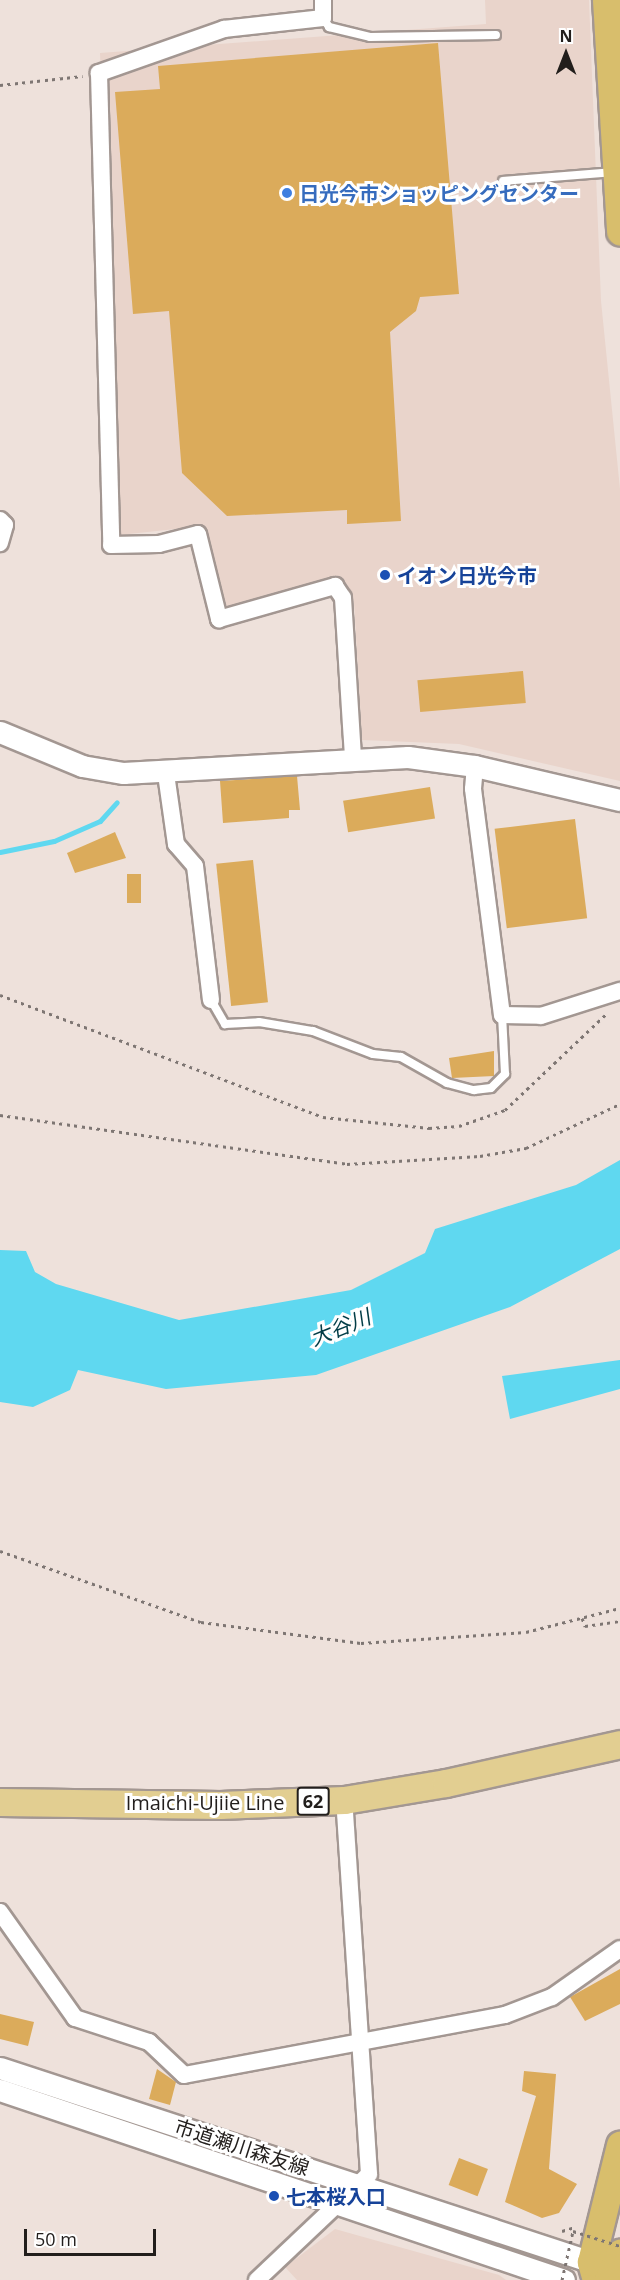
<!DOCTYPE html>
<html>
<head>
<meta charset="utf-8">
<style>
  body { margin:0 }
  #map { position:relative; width:620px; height:2280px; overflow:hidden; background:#eee1db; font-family:"Open Sans","Noto Sans JP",sans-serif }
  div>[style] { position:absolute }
  .built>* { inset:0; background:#e9d4cb }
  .water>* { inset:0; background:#5fd8f0 }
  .stream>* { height:5px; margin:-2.5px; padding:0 2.5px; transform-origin:2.5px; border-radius:2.5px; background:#5fd8f0 }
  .building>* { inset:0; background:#dbab5b; transform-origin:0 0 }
  .path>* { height:3px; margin-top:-1.5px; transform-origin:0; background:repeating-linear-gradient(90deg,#7e7673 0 3px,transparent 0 7.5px) }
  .roads { filter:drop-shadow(2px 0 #a39792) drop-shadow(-2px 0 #a39792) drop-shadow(0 2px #a39792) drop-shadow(0 -2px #a39792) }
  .service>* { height:8px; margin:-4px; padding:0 4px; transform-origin:4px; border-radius:4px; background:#fff }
  .minor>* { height:16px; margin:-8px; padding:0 8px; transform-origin:8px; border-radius:8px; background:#fff }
  .tertiary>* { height:21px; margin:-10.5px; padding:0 10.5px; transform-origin:10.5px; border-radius:10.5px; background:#fff }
  .primary>* { height:27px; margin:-13.5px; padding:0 13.5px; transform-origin:13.5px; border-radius:13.5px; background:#e2ce91 }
  .trunk>* { height:27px; margin:-13.5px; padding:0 13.5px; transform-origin:13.5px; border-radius:13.5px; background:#d8be6c }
  .path-bridge>* { height:3px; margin-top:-1.5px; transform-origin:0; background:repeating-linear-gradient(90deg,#7e7673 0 3px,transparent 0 7.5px) }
  .dots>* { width:16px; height:16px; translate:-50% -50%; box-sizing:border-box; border:3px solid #fff; border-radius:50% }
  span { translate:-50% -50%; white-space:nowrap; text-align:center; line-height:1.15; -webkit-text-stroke:6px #fff; paint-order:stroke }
  .shield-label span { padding:2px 4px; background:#fff; border:2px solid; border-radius:4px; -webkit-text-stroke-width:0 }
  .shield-label { font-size:18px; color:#221e1c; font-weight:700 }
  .shop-label { font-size:20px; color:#366cbe; font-weight:700 }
  .left { translate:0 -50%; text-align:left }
  .transit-label { font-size:20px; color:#164399; font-weight:700 }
  .street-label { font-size:20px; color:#221e1c }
  .water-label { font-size:21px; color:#023d47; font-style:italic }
  .north { position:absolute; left:536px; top:24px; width:60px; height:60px; -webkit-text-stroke:4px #fff; paint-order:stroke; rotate:0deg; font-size:16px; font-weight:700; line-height:24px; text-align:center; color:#221e1c }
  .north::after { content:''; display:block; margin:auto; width:21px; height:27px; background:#221e1c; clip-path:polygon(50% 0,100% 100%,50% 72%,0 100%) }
  .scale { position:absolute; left:24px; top:2229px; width:132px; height:27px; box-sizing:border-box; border:3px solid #221e1c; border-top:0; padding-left:8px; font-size:18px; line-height:21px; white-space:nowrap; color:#221e1c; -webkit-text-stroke:4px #fff; paint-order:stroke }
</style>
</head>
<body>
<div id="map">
  <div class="built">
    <i style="clip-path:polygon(485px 0,589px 0,601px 301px,620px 489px,620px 781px,459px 744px,362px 740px,354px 602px,347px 584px,318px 581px,235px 611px,224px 604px,204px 526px,119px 535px,100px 53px,486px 24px)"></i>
    <i style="clip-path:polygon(335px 2229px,499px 2275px,506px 2280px,297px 2280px,285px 2267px)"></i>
  </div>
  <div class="water">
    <i style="clip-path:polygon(620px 1160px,620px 1249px,510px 1307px,316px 1375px,166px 1389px,78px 1370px,70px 1390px,33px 1407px,0 1402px,0 1250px,26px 1251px,35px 1272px,56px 1284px,179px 1320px,351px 1290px,425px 1253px,435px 1229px,576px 1185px)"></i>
    <i style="clip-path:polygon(620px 1360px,620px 1389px,510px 1419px,502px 1376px)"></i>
  </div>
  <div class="stream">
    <i style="left:0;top:852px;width:55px;rotate:-11.5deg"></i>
    <i style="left:54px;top:841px;width:50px;rotate:-23.5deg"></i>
    <i style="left:100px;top:821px;width:25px;rotate:-48deg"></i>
  </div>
  <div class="building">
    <i style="clip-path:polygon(438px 43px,459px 294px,420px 297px,416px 311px,390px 332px,401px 521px,347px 524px,347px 510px,227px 516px,182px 473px,169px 311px,133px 314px,115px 92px,160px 89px,158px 66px)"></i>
    <i style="left:523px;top:671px;width:32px;height:106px;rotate:85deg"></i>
    <i style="clip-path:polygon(297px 776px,300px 810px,289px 810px,289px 818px,223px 823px,220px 781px)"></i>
    <i style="left:430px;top:787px;width:32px;height:88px;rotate:81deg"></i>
    <i style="left:575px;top:819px;width:100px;height:81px;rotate:83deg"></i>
    <i style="clip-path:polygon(115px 832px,126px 858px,75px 873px,67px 853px)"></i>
    <i style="left:253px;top:860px;width:143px;height:37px;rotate:84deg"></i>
    <i style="left:127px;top:874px;width:14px;height:29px"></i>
    <i style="clip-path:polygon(494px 1051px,494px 1076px,452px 1078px,449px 1058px)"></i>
    <i style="clip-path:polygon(620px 1969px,620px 2004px,585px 2021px,570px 1997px)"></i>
    <i style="clip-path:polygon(0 2014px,34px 2022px,28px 2046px,0 2039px)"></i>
    <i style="clip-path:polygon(157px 2069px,176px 2082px,170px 2105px,149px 2099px)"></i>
    <i style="clip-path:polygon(524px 2071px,556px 2074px,549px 2169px,577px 2184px,559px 2213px,542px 2218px,505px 2202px,536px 2096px,522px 2091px)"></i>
    <i style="left:459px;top:2158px;width:31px;height:29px;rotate:21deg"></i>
  </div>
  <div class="path">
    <i style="left:0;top:85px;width:83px;rotate:-6.2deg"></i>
    <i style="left:0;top:995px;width:345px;rotate:20.7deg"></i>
    <i style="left:323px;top:1117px;width:107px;rotate:5.9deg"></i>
    <i style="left:429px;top:1128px;width:30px;rotate:-4deg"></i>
    <i style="left:459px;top:1126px;width:49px;rotate:-19.2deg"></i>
    <i style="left:505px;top:1110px;width:139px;rotate:-43.5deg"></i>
    <i style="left:0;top:1115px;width:350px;rotate:8deg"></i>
    <i style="left:347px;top:1164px;width:133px;rotate:-3.4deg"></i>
    <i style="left:480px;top:1156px;width:47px;rotate:-9.9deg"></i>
    <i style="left:526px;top:1148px;width:104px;rotate:-25.1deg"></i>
    <i style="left:0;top:1551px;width:213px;rotate:19.5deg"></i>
    <i style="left:201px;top:1622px;width:161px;rotate:7.5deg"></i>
    <i style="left:361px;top:1643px;width:165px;rotate:-3.8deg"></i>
    <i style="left:526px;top:1632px;width:97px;rotate:-14.3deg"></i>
    <i style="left:582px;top:1618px;width:9px;rotate:69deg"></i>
    <i style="left:585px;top:1626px;width:35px;rotate:-8deg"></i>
    <i style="left:562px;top:2231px;width:14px;rotate:-17deg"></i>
  </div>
  <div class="roads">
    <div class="service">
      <i style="left:323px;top:18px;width:11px;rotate:56deg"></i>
      <i style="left:329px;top:27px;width:42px;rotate:13.7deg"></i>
      <i style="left:370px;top:37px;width:126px;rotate:-0.9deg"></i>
      <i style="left:503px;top:181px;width:111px;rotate:-4.6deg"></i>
      <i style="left:211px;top:1000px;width:28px;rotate:60deg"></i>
      <i style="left:225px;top:1024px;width:34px;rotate:-3deg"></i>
      <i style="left:259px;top:1022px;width:55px;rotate:9.5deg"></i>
      <i style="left:313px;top:1031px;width:64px;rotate:21deg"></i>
      <i style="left:373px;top:1054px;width:28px;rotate:6deg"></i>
      <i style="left:401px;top:1057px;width:53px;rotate:29.5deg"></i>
      <i style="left:447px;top:1083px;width:28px;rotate:15deg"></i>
      <i style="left:474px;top:1090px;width:17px;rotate:-7deg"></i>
      <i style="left:491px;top:1088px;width:20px;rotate:-45deg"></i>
      <i style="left:505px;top:1074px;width:59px;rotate:-92.9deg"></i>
    </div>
    <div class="minor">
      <i style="left:323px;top:0;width:18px;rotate:90deg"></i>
      <i style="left:323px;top:18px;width:100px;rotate:173.7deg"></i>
      <i style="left:224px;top:29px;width:133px;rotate:160.6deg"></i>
      <i style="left:99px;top:73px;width:472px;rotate:88.5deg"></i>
      <i style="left:111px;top:545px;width:48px;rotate:-1.2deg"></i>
      <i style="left:159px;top:544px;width:40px;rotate:-14.4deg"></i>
      <i style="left:198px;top:534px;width:88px;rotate:76.1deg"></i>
      <i style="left:219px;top:619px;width:121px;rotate:-15.9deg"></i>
      <i style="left:335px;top:586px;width:14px;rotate:56deg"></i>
      <i style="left:343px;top:598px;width:161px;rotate:86.4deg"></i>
      <i style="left:0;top:520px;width:7px;rotate:45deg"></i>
      <i style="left:5px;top:525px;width:19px;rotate:106deg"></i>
      <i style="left:475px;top:766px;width:23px;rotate:95deg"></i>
      <i style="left:473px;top:789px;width:228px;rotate:82.7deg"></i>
      <i style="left:502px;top:1015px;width:39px;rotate:1deg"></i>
      <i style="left:541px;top:1016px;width:83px;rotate:-17.6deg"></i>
      <i style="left:166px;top:774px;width:71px;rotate:81.9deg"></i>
      <i style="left:176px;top:844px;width:29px;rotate:49deg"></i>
      <i style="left:195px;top:866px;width:135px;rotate:83.2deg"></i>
      <i style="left:0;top:1912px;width:130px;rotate:54.7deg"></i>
      <i style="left:75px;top:2018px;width:78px;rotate:18deg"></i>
      <i style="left:149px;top:2042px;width:48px;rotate:43.3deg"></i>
      <i style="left:184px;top:2075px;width:327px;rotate:-10.6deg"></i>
      <i style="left:505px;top:2015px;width:50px;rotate:-21deg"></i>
      <i style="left:552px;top:1997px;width:83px;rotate:-35.2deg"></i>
      <i style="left:257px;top:2280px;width:154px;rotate:-43.4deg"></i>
      <i style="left:369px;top:2174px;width:375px;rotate:-93.8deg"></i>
    </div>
    <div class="tertiary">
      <i style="left:0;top:732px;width:89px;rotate:22.5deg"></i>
      <i style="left:82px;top:766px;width:42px;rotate:9.7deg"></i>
      <i style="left:123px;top:773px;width:285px;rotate:-3.2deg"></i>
      <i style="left:408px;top:757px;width:68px;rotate:7.7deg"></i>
      <i style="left:475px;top:766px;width:149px;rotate:13.2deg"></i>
      <i style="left:0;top:2068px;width:636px;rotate:18.15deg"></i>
      <i style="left:0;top:2090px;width:595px;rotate:18.62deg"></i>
    </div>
    <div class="primary">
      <i style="left:0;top:1802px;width:220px;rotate:0.8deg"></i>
      <i style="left:220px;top:1805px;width:124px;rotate:-2.3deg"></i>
      <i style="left:344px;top:1800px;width:103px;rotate:-9.5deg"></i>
      <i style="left:446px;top:1783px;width:178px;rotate:-12.6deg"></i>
    </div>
    <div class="trunk">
      <i style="left:606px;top:0;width:232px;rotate:86.5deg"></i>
      <i style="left:596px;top:2280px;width:19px;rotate:-106deg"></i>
      <i style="left:591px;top:2262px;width:121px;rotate:-76.1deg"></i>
      <i style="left:608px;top:2280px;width:30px;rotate:-66deg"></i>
    </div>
  </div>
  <div class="path-bridge">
    <i style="left:562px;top:2280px;width:50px;rotate:-77.3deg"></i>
    <i style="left:573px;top:2231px;width:49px;rotate:17.7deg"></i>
  </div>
  <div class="dots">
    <i style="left:287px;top:193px;background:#3f7fe0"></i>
    <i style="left:385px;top:575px;background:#1a4fb4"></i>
    <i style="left:274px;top:2196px;background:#1a4fb4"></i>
  </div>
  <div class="shield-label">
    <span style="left:313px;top:1801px">62</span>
  </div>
  <div class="shop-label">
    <span class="left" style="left:299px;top:193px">日光今市ショッピングセンター</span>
  </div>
  <div class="transit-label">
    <span class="left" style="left:397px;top:575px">イオン日光今市</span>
    <span class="left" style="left:286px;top:2196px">七本桜入口</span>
  </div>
  <div class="street-label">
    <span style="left:205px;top:1802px">Imaichi-Ujiie Line</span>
    <span style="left:242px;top:2147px;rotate:18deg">市道瀬川森友線</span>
  </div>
  <div class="water-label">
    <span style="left:340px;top:1327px;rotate:-22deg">大谷川</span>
  </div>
  <div class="north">N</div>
  <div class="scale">50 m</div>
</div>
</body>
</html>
